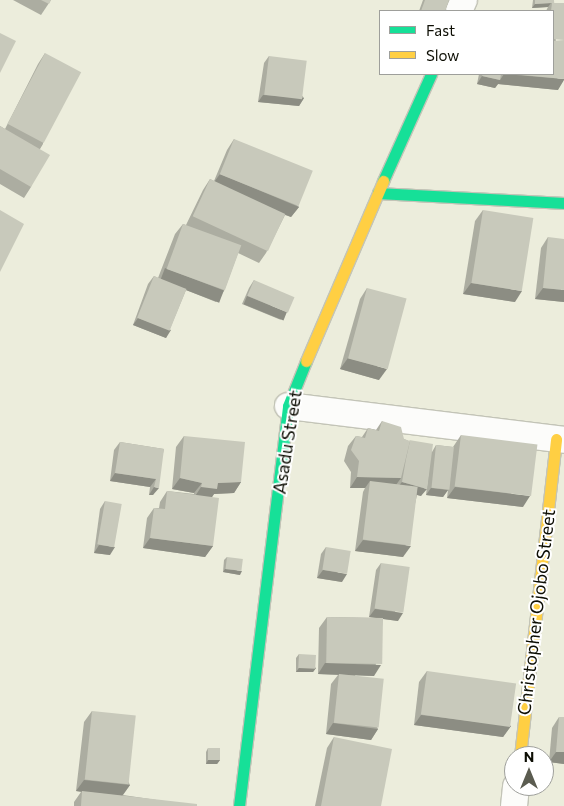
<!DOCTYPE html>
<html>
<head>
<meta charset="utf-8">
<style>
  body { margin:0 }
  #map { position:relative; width:564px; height:806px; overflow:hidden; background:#eceddc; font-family:Commissioner,sans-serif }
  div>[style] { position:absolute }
  .roads { filter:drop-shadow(1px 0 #c3c4b7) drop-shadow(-1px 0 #c3c4b7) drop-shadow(0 1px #c3c4b7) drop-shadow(0 -1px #c3c4b7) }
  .street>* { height:26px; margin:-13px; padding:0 13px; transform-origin:13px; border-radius:13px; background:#fcfcfa }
  .fast>* { height:11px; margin:-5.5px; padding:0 5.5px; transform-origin:5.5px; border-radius:5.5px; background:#16e098 }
  .slow>* { height:11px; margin:-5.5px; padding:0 5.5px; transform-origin:5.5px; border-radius:5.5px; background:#ffcf43 }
  .wall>* { inset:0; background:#acada1 }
  .shaded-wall>* { inset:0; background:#8c8d83; transform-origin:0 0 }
  .building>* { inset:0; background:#c8c9bb; transform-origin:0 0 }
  span { translate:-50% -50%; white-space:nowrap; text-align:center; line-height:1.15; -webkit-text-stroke:4px #fff; paint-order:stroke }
  .street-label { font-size:18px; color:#0d0e04 }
  .legend { position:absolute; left:379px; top:10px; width:175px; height:65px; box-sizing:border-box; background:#fff; border:1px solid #9e9f9b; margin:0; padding:6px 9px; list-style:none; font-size:15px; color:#0d0e04 }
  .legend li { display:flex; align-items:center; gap:10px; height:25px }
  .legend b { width:25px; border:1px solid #9e9f9b }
  .north { position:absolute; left:504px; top:746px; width:50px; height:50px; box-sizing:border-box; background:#fff; border:1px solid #9e9f9b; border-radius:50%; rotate:0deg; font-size:14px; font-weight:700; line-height:20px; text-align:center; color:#0d0e04 }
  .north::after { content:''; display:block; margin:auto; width:18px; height:22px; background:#5b5c50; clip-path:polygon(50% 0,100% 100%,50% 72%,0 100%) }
</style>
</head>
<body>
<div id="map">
  <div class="roads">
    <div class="street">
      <i style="left:459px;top:11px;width:12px;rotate:-66deg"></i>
      <i style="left:288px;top:406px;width:278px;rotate:7deg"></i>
      <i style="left:514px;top:806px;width:20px;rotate:-84deg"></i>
    </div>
    <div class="fast">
      <i style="left:383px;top:181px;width:117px;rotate:-65.8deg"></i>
      <i style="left:378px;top:193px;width:186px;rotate:3.1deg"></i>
      <i style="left:239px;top:806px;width:403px;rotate:-83deg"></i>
      <i style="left:288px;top:406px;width:48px;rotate:-68.2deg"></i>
    </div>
    <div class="slow">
      <i style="left:306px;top:361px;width:196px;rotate:-66.8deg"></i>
      <i style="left:520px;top:756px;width:319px;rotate:-83.5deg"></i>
    </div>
  </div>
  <div class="wall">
    <i style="clip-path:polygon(13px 0,51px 0,41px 15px)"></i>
    <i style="clip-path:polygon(423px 0,449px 0,445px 11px,419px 11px)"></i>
    <i style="clip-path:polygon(533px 0,554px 0,558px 90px,498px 84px,495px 88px,477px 84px,479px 74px,553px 74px,553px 11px,546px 11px,548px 7px,532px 8px)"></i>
    <i style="clip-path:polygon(45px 53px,43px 144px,40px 149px,31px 187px,24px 198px,0 184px,0 126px,5px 129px,38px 64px)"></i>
    <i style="clip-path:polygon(269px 56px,304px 98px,299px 106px,258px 102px,264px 63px)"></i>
    <i style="clip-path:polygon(234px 139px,299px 207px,291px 217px,285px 215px,266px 253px,259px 263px,238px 253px,224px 291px,216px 302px,186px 290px,166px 338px,133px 325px,148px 284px,154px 276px,158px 278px,175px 234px,183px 224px,186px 225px,203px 190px,210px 179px,214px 181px,227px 150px)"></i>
    <i style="clip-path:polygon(483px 210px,515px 302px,463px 294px,475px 221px)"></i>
    <i style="clip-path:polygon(548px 237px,564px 302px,535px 299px,541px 248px)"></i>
    <i style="clip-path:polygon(254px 280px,281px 320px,242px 304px,249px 288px)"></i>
    <i style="clip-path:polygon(367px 288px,379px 380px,340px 369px,360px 299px)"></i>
    <i style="clip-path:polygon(382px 421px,404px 439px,432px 452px,436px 445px,453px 447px,461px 435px,523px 507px,447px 498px,448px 490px,443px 497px,426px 495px,429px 469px,421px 496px,417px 495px,403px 557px,355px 551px,363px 492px,365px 488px,350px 488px,351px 472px,344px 461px,348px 446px,356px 436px,362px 437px,368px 428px,376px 430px)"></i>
    <i style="clip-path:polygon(184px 436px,241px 482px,234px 493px,214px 494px,212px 497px,213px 546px,205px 557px,143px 548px,147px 518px,154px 508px,159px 508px,160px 502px,167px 491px,194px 494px,194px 493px,172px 489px,176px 447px)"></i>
    <i style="clip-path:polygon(120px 442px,164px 449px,153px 495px,149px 495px,150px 487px,110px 481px,114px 450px)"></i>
    <i style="clip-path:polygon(105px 501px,110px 555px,94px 553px,100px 509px)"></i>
    <i style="clip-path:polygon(326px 547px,342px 582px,317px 578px,321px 554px)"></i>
    <i style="clip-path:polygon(227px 557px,240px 575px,223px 572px,224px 560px)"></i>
    <i style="clip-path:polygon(381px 563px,398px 621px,383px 619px,374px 676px,355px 675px,378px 729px,371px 740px,326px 734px,331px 684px,338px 675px,318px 674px,319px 628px,327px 617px,380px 618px,369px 617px,376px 570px)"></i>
    <i style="clip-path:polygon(299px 654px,316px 668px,313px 672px,296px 672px,296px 658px)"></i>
    <i style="clip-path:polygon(427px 671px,511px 726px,503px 737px,414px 725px,419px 682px)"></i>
    <i style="clip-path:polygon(92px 711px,130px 785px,123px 795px,197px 806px,74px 806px,74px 802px,81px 792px,76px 791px,84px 722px)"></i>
    <i style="clip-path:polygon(559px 717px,564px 717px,564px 764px,549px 762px,552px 728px)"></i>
    <i style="clip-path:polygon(334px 737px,381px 806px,315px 806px,327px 748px)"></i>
    <i style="clip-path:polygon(208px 748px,220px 760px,217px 764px,206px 764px,206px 752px)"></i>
  </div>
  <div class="shaded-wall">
    <i style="clip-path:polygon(551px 3px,548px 7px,532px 8px,535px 4px)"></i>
    <i style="clip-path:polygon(504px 74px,564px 79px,564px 80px,558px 90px,498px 84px,495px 88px,477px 84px,482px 76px,500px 80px)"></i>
    <i style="clip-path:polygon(263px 95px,304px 98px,299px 106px,258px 102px)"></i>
    <i style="clip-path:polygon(220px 174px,299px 207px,291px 217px,212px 185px)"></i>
    <i style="left:165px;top:268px;width:63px;height:13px;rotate:21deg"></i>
    <i style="clip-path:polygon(471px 283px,522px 291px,515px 302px,463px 294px)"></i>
    <i style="clip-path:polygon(543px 288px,564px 290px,564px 302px,535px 299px)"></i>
    <i style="left:247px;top:296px;width:43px;height:9px;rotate:22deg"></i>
    <i style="clip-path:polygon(138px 318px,171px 330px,166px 338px,133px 325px)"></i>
    <i style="clip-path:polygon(348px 358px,387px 369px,379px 380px,340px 369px)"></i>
    <i style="clip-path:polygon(115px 473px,156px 479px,150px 487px,110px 481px)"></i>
    <i style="clip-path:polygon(357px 477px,401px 478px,393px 489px,370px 481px,365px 488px,350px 488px)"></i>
    <i style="clip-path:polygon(180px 478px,202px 483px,194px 493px,172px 489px)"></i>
    <i style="clip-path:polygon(241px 482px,234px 493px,214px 494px,210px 500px,194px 498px,201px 487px,218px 483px)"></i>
    <i style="clip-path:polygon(402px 482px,427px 489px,421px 496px,396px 489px)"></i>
    <i style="clip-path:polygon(154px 487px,159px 488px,153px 495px,149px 495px)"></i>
    <i style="clip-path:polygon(455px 487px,530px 496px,523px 507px,447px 498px)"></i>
    <i style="clip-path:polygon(431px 488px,448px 490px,443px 497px,426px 495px)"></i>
    <i style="clip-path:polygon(150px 538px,213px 546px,205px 557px,143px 548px)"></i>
    <i style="clip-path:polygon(363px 540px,411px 546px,403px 557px,355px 551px)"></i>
    <i style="clip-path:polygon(99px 545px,115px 547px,110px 555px,94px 553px)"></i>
    <i style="clip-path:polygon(225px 569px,242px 571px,240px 575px,223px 572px)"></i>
    <i style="clip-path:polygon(323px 570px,347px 574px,342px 582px,317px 578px)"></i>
    <i style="clip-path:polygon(375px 609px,403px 613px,398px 621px,369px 617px)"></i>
    <i style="clip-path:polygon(325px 663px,381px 665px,374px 676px,318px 674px)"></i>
    <i style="clip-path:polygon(299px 668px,316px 668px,313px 672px,296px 672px)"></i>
    <i style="clip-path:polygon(421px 715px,511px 726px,503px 737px,414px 725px)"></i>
    <i style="clip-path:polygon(333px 723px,378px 729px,371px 740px,326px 734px)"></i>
    <i style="clip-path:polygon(556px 752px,564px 752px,564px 764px,549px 762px)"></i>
    <i style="clip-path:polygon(208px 760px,220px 760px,217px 764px,206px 764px)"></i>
    <i style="clip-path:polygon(84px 780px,130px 785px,122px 796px,76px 791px)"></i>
  </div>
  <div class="building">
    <i style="clip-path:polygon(41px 0,51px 0,49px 4px)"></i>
    <i style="clip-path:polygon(425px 0,449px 0,445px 11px,421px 11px)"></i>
    <i style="clip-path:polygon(535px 0,554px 0,554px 3px,552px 3px,535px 4px)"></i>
    <i style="clip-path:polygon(552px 3px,564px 3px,564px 40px,553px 39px,553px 11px,551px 11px)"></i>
    <i style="clip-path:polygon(0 33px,16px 41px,0 73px)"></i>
    <i style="clip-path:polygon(564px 40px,564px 79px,511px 74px,553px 74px,553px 41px)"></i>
    <i style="left:45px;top:53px;width:41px;height:80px;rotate:28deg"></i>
    <i style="left:269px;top:56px;width:38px;height:39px;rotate:7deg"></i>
    <i style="clip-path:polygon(483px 74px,501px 74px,500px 80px,482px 76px)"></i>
    <i style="clip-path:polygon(0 126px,50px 155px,31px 187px,0 169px)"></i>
    <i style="left:234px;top:139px;width:85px;height:38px;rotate:22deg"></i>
    <i style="left:210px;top:179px;width:83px;height:41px;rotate:25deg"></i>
    <i style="clip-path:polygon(0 210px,24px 224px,0 272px)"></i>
    <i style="left:483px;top:210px;width:51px;height:74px;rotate:9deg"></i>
    <i style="left:183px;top:224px;width:62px;height:48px;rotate:20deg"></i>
    <i style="clip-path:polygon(548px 237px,564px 239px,564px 290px,543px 288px)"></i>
    <i style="left:154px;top:276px;width:35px;height:45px;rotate:22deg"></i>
    <i style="left:254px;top:280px;width:44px;height:17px;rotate:23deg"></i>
    <i style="left:367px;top:288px;width:41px;height:73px;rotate:15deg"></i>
    <i style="clip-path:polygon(382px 421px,401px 427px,404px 439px,410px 441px,401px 478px,357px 477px,359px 461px,351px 450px,356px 436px,365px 438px,368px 428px,379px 431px)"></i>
    <i style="left:461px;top:435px;width:77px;height:52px;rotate:7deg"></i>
    <i style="clip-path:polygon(184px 436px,245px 442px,241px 482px,218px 483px,217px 489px,201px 487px,202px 483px,180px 478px)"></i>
    <i style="clip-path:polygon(409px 440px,433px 444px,427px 489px,402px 482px,406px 459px,410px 441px)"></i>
    <i style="clip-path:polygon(120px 442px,164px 449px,159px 488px,154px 487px,156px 479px,115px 473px)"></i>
    <i style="left:436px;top:445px;width:18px;height:43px;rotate:6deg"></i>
    <i style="left:370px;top:481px;width:48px;height:59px;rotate:7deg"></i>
    <i style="clip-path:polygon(167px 491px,219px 498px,213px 546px,150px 538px,154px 508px,165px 509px)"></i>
    <i style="left:105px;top:501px;width:17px;height:44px;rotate:10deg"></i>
    <i style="left:326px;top:547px;width:25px;height:23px;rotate:9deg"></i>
    <i style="left:227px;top:557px;width:16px;height:12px;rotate:7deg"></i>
    <i style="left:381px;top:563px;width:29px;height:46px;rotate:8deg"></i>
    <i style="left:327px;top:617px;width:56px;height:46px;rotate:1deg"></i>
    <i style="left:299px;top:654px;width:17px;height:14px;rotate:3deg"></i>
    <i style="left:427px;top:671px;width:90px;height:44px;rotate:8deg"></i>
    <i style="left:339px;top:674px;width:45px;height:49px;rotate:6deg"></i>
    <i style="left:92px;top:711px;width:44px;height:69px;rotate:6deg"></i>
    <i style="clip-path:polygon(559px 717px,564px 717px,564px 752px,556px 752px)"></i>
    <i style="clip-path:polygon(334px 737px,392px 749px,381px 806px,321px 806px)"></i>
    <i style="left:208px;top:748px;width:12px;height:12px"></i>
    <i style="clip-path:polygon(82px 791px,197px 804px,197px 806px,81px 806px)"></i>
  </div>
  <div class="street-label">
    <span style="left:287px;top:442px;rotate:-81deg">Asadu Street</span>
    <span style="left:536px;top:612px;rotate:-83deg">Christopher Ojobo Street</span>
  </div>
  <ul class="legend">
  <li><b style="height:6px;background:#16e098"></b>Fast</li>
  <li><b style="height:6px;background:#ffcf43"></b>Slow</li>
  </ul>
  <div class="north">N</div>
</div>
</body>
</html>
